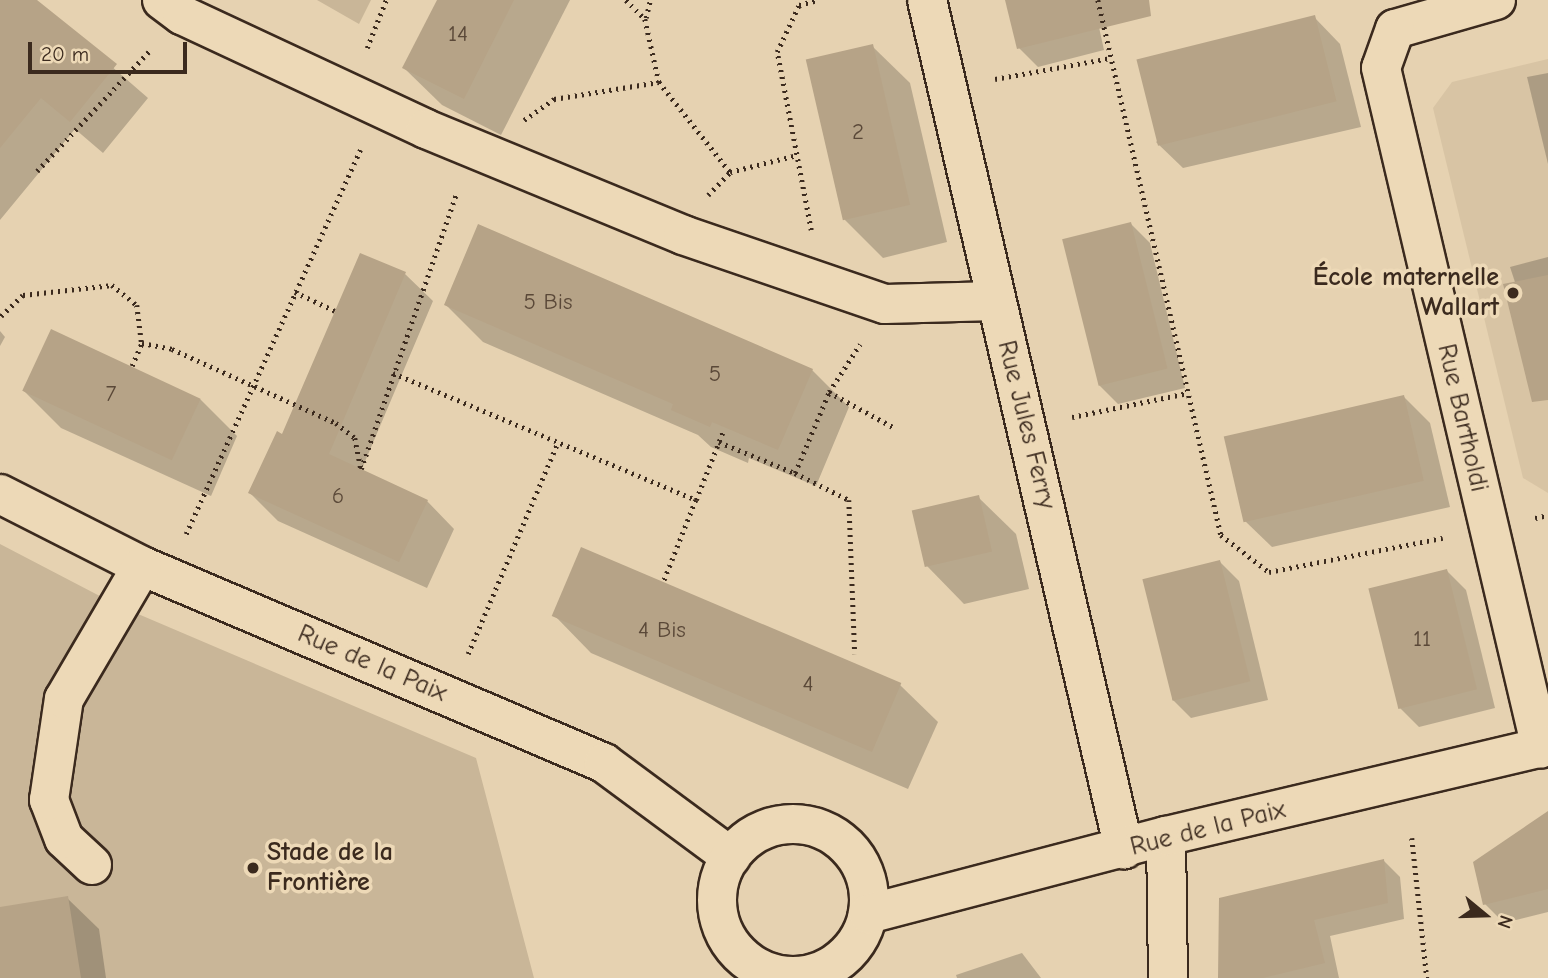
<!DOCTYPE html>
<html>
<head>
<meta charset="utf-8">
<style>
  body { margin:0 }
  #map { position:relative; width:1548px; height:978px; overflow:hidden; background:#e6d2b1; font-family:"Comic Neue",sans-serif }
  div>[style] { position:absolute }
  .built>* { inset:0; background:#d8c4a4 }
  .green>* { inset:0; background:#c9b698 }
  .shadow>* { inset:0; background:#0003 }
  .building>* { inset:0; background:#b6a387; transform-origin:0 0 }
  .path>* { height:4.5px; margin-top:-2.25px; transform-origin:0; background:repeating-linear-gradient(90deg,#3b2a1e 0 2px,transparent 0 7px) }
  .roads { filter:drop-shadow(2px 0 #3b2a1e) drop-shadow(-2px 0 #3b2a1e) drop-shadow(0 2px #3b2a1e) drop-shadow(0 -2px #3b2a1e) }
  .minor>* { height:38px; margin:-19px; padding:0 19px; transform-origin:19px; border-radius:19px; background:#edd9b7 }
  .minor>.ring { margin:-19px; padding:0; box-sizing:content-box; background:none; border:38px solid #edd9b7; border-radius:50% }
  .dots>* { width:19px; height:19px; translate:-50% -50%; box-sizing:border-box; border:4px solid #edd9b7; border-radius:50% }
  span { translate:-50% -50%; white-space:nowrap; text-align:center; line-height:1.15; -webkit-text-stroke:7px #edd9b7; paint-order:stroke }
  .number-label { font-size:23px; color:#5a4838 }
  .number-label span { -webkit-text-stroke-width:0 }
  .poi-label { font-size:26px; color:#3b2a1e; font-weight:700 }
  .right { translate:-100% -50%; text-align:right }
  .left { translate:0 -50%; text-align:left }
  .street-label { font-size:26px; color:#3b2a1e }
  .north { position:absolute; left:1450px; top:880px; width:70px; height:70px; -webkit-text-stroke:5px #edd9b7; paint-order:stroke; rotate:109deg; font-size:19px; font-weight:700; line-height:28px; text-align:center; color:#3b2a1e }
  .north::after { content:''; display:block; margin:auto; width:24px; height:32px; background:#3b2a1e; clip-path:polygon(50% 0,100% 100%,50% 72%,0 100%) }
  .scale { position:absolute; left:28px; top:42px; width:159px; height:32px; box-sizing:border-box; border:4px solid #3b2a1e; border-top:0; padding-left:9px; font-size:21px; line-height:24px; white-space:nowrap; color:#3b2a1e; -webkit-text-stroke:5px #edd9b7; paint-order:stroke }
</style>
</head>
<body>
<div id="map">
  <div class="built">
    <i style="clip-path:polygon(1548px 59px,1548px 493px,1523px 478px,1433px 108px,1452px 82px)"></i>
  </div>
  <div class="green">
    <i style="clip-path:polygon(317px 0,371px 0,359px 24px)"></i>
    <i style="clip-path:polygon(0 544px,117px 605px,476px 758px,534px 978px,0 978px)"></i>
  </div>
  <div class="shadow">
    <i style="clip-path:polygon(0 0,35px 0,148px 98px,103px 153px,75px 129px,0 220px)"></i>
    <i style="clip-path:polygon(439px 0,570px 0,501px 135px,442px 105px,404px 68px)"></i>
    <i style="clip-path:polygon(1007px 0,1093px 0,1104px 50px,1038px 67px,1019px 48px)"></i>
    <i style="clip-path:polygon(1314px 17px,1340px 44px,1361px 127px,1183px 168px,1156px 142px)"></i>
    <i style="clip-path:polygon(872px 46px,910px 83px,947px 242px,883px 258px,845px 220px)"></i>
    <i style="clip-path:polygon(1548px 73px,1548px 164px,1527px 77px)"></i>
    <i style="clip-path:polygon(1131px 224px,1150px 243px,1185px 388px,1118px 404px,1099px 385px)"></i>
    <i style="clip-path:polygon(1548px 257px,1548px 382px,1510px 267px)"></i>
    <i style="clip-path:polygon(405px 274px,433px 301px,361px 471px,427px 501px,454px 529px,427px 588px,278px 521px,250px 493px,283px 436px)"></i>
    <i style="clip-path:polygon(446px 305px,812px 370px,849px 407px,816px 486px,749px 458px,748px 463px,711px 447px,698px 435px,483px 342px)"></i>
    <i style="clip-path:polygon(0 331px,5px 337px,0 346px)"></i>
    <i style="clip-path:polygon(24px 391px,200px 399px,237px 436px,211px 496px,61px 428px)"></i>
    <i style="clip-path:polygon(1404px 397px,1430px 423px,1450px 507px,1272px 547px,1245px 521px)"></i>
    <i style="clip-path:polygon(978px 497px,1016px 534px,1029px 589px,964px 604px,927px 566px)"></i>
    <i style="clip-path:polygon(1220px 562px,1239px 581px,1268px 700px,1191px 718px,1172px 699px)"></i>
    <i style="clip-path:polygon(1447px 571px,1466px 590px,1495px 708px,1419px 727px,1400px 708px)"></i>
    <i style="clip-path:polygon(554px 615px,900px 685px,938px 722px,908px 789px,591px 653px)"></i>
    <i style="clip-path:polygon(1548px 821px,1548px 912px,1504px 923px,1485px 904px)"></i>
    <i style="clip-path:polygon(1383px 860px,1400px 877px,1404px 919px,1330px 936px,1339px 978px,1219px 978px)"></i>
    <i style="clip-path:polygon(67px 898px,99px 929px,106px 978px,0 978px,0 909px)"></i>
    <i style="clip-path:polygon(1022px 953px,1041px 978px,957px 978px,956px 975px)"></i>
  </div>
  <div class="building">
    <i style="clip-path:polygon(0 0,37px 0,117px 64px,70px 122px,41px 98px,0 148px)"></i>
    <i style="clip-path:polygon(437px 0,514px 0,464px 99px,402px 68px)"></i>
    <i style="clip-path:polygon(1005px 0,1149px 0,1151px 16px,1017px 49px)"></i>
    <i style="left:1315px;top:15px;width:89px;height:184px;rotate:76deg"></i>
    <i style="left:873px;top:44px;width:165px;height:69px;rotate:77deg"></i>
    <i style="left:1131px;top:222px;width:151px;height:71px;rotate:76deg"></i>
    <i style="clip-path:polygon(478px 224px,813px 369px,778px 450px,712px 422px,710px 427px,671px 410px,673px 404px,444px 305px)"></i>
    <i style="clip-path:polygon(360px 253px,406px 272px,329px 454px,428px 500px,399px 562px,248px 493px,277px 431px,282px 434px)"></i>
    <i style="clip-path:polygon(1548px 275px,1548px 400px,1532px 402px,1503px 284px)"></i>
    <i style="left:51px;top:329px;width:165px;height:68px;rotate:25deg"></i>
    <i style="left:1404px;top:395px;width:88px;height:185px;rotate:77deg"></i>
    <i style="left:979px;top:495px;width:58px;height:69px;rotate:77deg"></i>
    <i style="left:581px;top:547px;width:348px;height:75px;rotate:23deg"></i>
    <i style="left:1220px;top:560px;width:125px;height:80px;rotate:76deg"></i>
    <i style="left:1447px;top:569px;width:124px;height:81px;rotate:76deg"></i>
    <i style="clip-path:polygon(1548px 811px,1548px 889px,1483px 905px,1473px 862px)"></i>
    <i style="clip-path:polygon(1384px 859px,1388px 903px,1314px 920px,1325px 963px,1263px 978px,1218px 978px,1219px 898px)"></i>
    <i style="clip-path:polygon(68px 896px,81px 978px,0 978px,0 907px)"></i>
  </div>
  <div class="path">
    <i style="left:626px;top:0;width:27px;rotate:45deg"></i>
    <i style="left:645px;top:19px;width:65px;rotate:77.5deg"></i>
    <i style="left:1098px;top:0;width:549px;rotate:77.05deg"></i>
    <i style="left:1221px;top:535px;width:61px;rotate:37.6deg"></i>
    <i style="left:1269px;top:572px;width:177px;rotate:-11.1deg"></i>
    <i style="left:646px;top:18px;width:18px;rotate:-77deg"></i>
    <i style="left:367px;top:48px;width:52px;rotate:-68.4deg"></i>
    <i style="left:995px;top:79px;width:118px;rotate:-10.3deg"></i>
    <i style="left:524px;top:120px;width:37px;rotate:-35deg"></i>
    <i style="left:554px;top:99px;width:106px;rotate:-9.2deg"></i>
    <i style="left:659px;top:82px;width:115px;rotate:51.7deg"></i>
    <i style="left:37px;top:171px;width:167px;rotate:-46.9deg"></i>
    <i style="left:708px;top:195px;width:32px;rotate:-46deg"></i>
    <i style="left:730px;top:172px;width:69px;rotate:-14.2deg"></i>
    <i style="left:811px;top:230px;width:181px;rotate:-100.8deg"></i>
    <i style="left:777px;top:52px;width:52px;rotate:-64.9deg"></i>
    <i style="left:799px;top:5px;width:20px;rotate:-15deg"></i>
    <i style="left:295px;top:292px;width:44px;rotate:25.4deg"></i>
    <i style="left:1px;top:316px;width:30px;rotate:-44deg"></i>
    <i style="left:23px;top:295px;width:90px;rotate:-6.4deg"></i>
    <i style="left:112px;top:285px;width:32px;rotate:39deg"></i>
    <i style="left:137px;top:305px;width:38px;rotate:83deg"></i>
    <i style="left:132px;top:366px;width:25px;rotate:-67deg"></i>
    <i style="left:142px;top:343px;width:31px;rotate:11deg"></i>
    <i style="left:172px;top:349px;width:180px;rotate:24.3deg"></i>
    <i style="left:336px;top:423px;width:24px;rotate:38deg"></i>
    <i style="left:355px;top:438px;width:31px;rotate:79deg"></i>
    <i style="left:393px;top:373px;width:329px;rotate:22.7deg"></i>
    <i style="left:696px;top:500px;width:87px;rotate:111.6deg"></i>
    <i style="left:829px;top:392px;width:73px;rotate:28.7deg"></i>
    <i style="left:1072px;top:417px;width:118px;rotate:-11.7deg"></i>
    <i style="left:719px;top:442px;width:82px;rotate:22.2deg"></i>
    <i style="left:795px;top:473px;width:88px;rotate:-67.2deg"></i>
    <i style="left:829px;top:392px;width:57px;rotate:-57.1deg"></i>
    <i style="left:361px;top:469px;width:293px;rotate:-70.9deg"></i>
    <i style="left:795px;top:473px;width:60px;rotate:26.6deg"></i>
    <i style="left:849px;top:500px;width:154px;rotate:87.8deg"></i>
    <i style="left:696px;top:500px;width:76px;rotate:-68.5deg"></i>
    <i style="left:1535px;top:518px;width:13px;rotate:-13deg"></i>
    <i style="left:186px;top:534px;width:422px;rotate:-65.6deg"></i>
    <i style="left:468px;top:654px;width:230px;rotate:-67deg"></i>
    <i style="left:1412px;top:838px;width:141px;rotate:83.9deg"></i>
  </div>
  <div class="roads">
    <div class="minor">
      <i style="left:162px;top:0;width:25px;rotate:37deg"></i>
      <i style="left:182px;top:15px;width:269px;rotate:25deg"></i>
      <i style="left:426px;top:129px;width:278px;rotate:22.4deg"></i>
      <i style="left:683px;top:235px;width:213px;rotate:18.9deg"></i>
      <i style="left:885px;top:304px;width:111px;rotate:-1.5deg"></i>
      <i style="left:927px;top:0;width:872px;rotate:76.94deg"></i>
      <i style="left:1496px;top:0;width:105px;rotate:164deg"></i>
      <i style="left:1395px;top:29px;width:41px;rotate:109.7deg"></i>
      <i style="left:1381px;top:68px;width:699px;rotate:76.76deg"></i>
      <i style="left:0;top:494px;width:159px;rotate:26.9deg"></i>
      <i style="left:142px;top:566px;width:502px;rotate:23.09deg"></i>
      <i style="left:604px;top:763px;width:158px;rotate:36.5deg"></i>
      <i class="ring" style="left:717px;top:824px;width:114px;height:114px"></i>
      <i style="left:1166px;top:836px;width:142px;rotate:89.2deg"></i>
      <i style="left:92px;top:865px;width:38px;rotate:-137deg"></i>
      <i style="left:64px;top:839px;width:42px;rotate:-111deg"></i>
      <i style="left:49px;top:800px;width:102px;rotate:-81.6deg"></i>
      <i style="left:64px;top:699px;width:154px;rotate:-59.6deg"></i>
      <i style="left:868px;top:914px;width:308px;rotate:-14.7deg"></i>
      <i style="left:1166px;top:836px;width:392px;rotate:-13.3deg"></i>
    </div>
  </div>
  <div class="dots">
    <i style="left:1513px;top:293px;background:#3b2a1e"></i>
    <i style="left:253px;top:868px;background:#3b2a1e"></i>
  </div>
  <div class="number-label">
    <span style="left:458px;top:34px">14</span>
    <span style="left:858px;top:132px">2</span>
    <span style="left:548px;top:302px">5 Bis</span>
    <span style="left:715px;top:374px">5</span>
    <span style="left:111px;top:394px">7</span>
    <span style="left:338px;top:496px">6</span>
    <span style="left:662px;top:630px">4 Bis</span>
    <span style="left:1422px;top:639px">11</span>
    <span style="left:808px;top:684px">4</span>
  </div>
  <div class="poi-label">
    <span class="right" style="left:1499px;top:293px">École maternelle<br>Wallart</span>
    <span class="left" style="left:267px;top:868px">Stade de la<br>Frontière</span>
  </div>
  <div class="street-label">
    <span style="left:1462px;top:418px;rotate:77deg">Rue Bartholdi</span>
    <span style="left:1026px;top:425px;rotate:76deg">Rue Jules Ferry</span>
    <span style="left:372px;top:664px;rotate:23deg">Rue de la Paix</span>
    <span style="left:1208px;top:829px;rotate:-14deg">Rue de la Paix</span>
  </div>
  <div class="north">N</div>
  <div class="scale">20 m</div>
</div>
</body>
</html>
